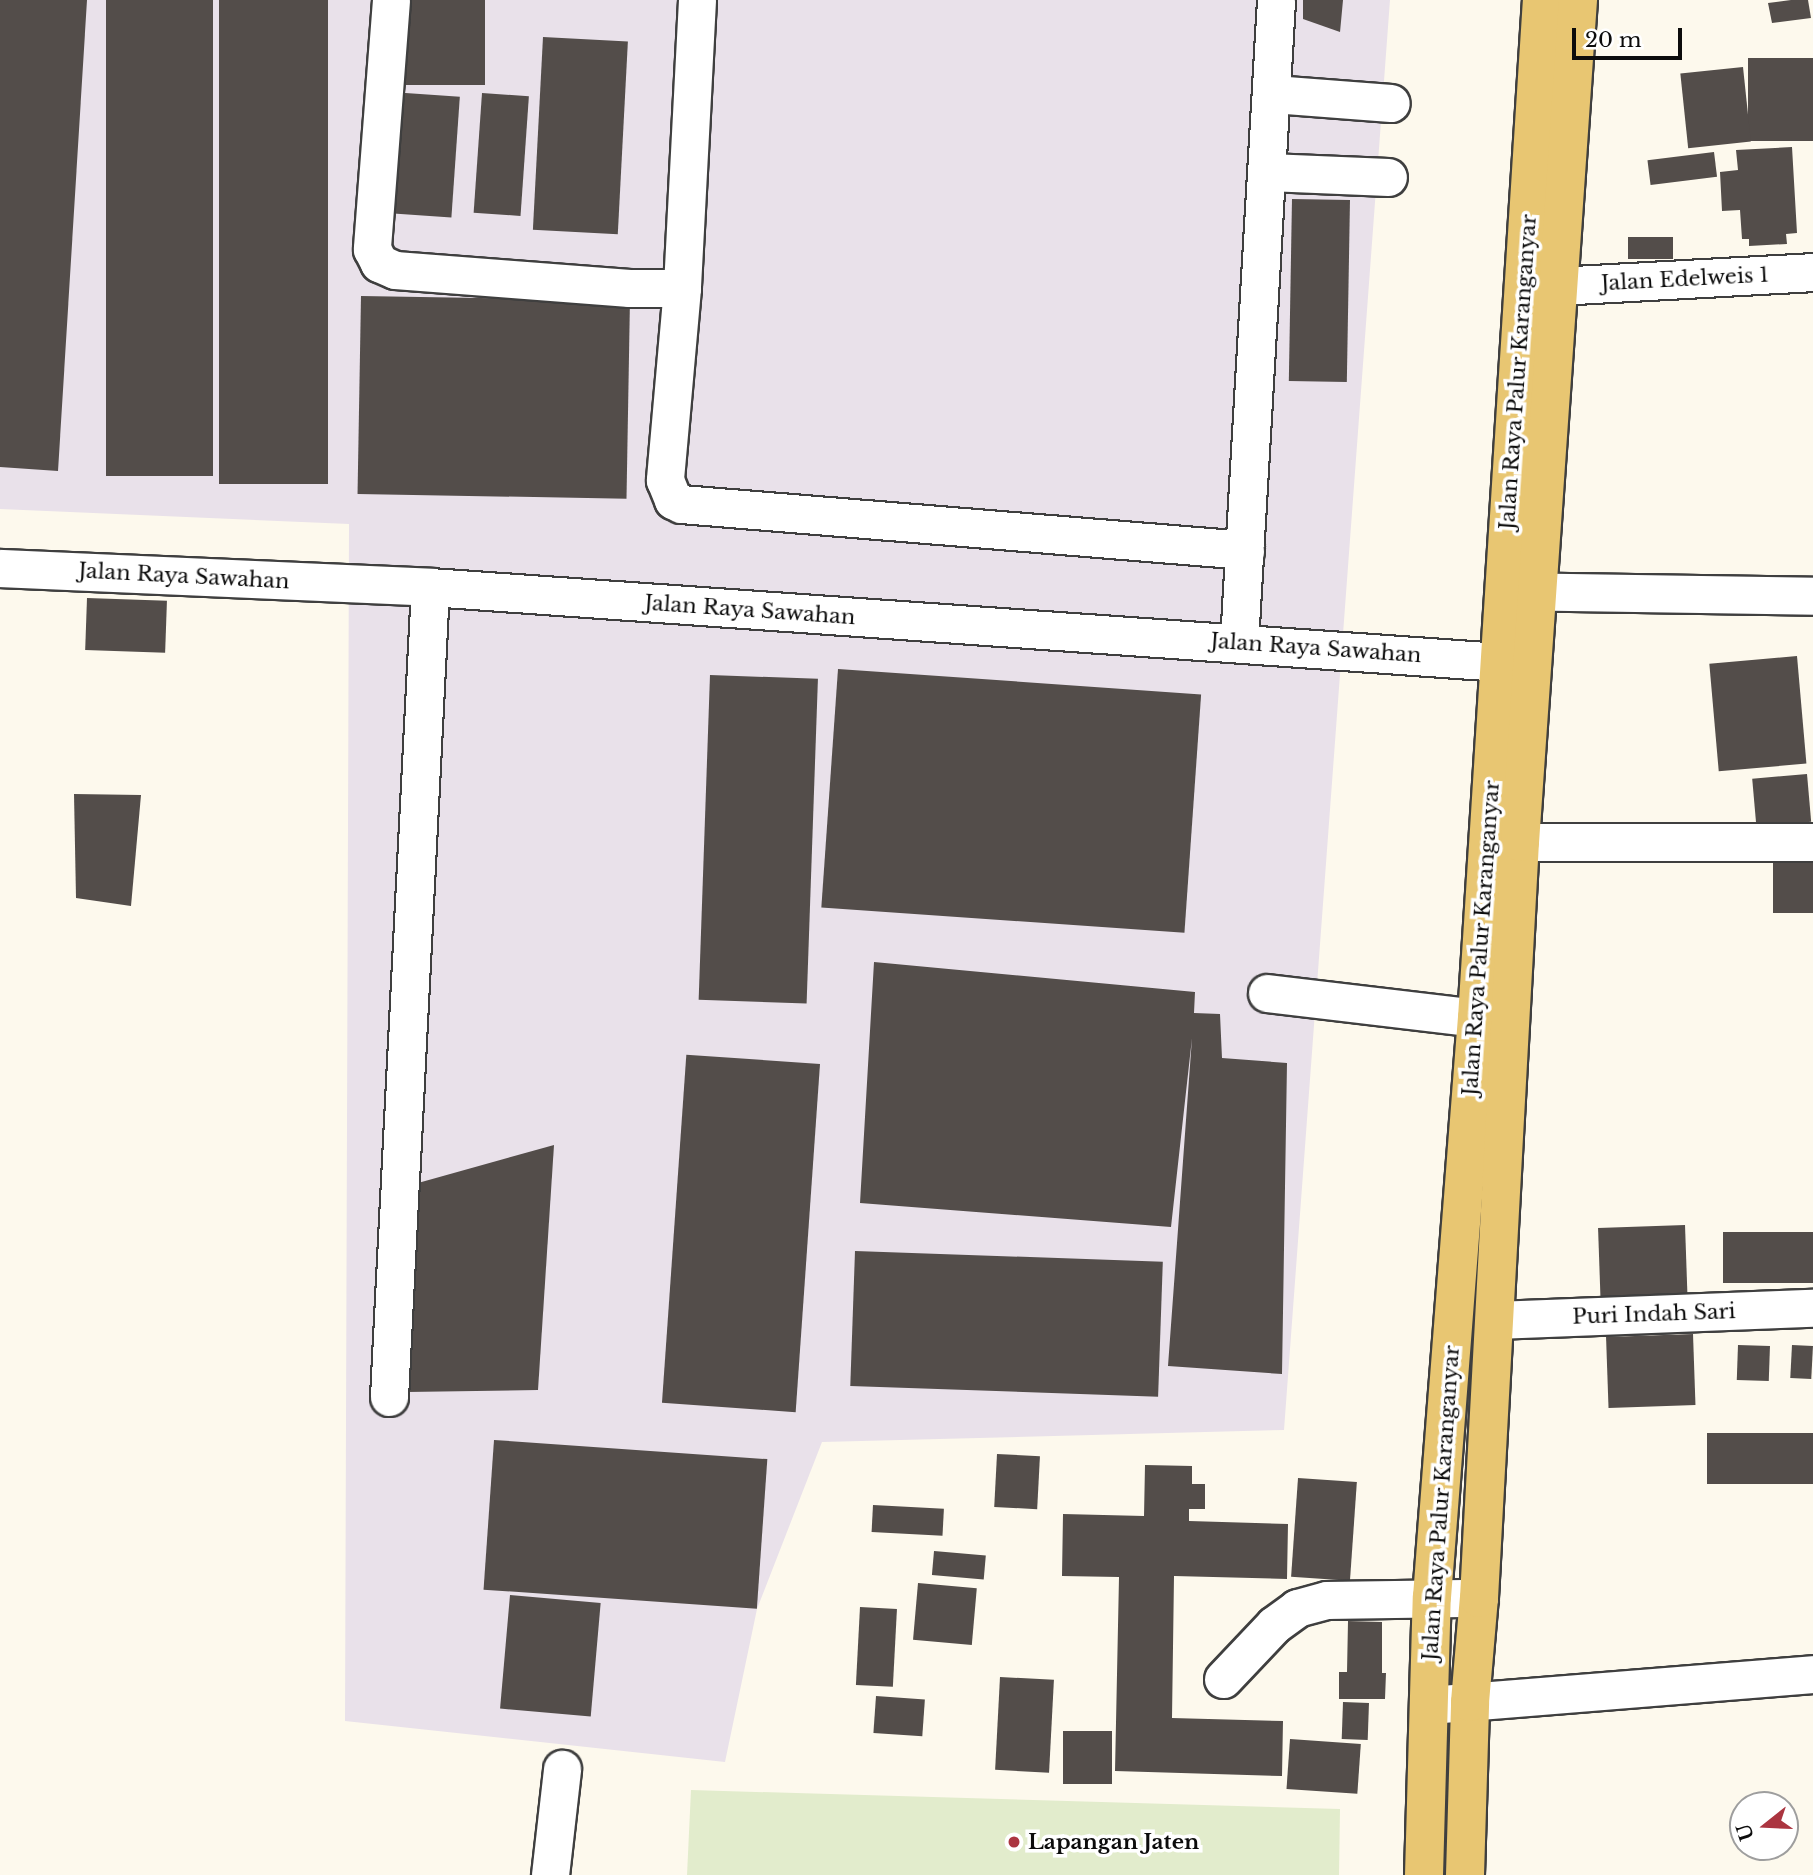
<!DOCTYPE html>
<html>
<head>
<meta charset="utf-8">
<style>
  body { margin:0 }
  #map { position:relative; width:1813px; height:1875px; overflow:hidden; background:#fdf9ed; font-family:"Libre Baskerville",serif }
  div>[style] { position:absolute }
  .industrial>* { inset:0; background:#e9e1ea }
  .pitch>* { inset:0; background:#e2eccc }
  .building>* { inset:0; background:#534d4a; transform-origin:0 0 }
  .roads { filter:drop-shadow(2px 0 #3f3f3f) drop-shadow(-2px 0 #3f3f3f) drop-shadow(0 2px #3f3f3f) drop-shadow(0 -2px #3f3f3f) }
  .minor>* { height:37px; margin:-18.5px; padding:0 18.5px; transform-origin:18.5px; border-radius:18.5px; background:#fff }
  .major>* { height:38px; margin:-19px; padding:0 19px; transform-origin:19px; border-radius:19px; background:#e8c672 }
  .dots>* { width:19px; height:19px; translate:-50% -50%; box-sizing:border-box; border:4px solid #fff; border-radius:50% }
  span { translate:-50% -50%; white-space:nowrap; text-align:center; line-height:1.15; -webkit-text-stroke:7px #fff; paint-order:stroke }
  .street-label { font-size:21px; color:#0c0c0c }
  .poi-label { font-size:21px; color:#0c0c0c; font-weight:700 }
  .left { translate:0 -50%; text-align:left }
  .north { position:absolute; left:1729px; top:1791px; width:70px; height:70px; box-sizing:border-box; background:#fff; border:2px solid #9e9e9e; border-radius:50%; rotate:252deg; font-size:19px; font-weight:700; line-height:28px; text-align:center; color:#0c0c0c }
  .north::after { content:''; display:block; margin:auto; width:24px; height:32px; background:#ab3540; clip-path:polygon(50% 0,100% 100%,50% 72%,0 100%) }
  .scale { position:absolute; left:1572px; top:28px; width:110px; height:32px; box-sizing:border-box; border:4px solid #0c0c0c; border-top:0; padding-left:9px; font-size:21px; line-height:24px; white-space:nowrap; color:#0c0c0c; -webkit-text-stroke:5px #fff; paint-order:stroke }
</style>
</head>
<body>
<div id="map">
  <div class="industrial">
    <i style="clip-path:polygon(0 0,1390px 0,1284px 1430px,822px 1442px,757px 1609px,725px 1762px,345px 1721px,349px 524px,0 509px)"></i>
  </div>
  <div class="pitch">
    <i style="clip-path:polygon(691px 1790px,1340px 1809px,1339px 1875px,687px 1875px)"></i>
  </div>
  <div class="building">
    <i style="clip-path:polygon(0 0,87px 0,58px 471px,0 467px)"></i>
    <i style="left:106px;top:0;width:107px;height:476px"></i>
    <i style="left:219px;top:0;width:109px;height:484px"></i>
    <i style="left:398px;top:0;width:87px;height:85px"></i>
    <i style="clip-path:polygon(1303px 0,1343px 0,1340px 32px,1303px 19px)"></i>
    <i style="clip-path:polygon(1791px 0,1808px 0,1811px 18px,1772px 23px,1768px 3px)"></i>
    <i style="left:543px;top:37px;width:85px;height:193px;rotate:3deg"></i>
    <i style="left:1813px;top:58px;width:83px;height:65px;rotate:90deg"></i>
    <i style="left:1743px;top:67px;width:75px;height:63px;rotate:84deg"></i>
    <i style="left:391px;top:92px;width:69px;height:121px;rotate:4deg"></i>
    <i style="left:482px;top:93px;width:47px;height:120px;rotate:4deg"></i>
    <i style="clip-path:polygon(1792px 147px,1797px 233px,1786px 234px,1787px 244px,1749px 246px,1749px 239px,1742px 239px,1740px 210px,1722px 211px,1720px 172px,1738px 170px,1736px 150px)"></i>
    <i style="left:1714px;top:152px;width:25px;height:67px;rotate:83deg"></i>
    <i style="left:1292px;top:199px;width:58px;height:182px;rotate:1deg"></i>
    <i style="left:1628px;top:237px;width:45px;height:22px"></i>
    <i style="left:361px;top:296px;width:269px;height:198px;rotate:1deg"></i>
    <i style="left:87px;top:598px;width:80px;height:52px;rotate:2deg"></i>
    <i style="left:1797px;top:656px;width:108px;height:88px;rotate:85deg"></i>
    <i style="left:838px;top:669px;width:364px;height:239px;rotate:4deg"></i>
    <i style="left:710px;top:675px;width:108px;height:325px;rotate:2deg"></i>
    <i style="left:1807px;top:774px;width:48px;height:55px;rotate:85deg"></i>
    <i style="clip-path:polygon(74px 794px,141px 795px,131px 906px,76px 898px)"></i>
    <i style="left:1813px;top:862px;width:51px;height:40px;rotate:90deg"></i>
    <i style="clip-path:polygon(874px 962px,1195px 992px,1194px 1013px,1220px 1014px,1222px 1058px,1287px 1063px,1282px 1374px,1168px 1366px,1192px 1038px,1171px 1227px,860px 1203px)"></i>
    <i style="left:820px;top:1064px;width:349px;height:134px;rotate:94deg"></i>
    <i style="clip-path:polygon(554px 1145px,538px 1390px,407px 1392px,418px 1183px)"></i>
    <i style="left:1685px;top:1225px;width:71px;height:87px;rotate:88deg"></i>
    <i style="left:1813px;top:1232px;width:51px;height:90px;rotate:90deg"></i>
    <i style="left:855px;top:1251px;width:308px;height:135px;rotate:2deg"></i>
    <i style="left:1693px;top:1334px;width:71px;height:87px;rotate:88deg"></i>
    <i style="left:1738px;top:1345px;width:32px;height:35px;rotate:2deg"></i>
    <i style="left:1792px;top:1345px;width:21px;height:33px;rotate:3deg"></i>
    <i style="left:1813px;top:1433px;width:51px;height:106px;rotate:90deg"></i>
    <i style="left:494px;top:1440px;width:274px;height:150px;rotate:4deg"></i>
    <i style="left:997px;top:1454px;width:43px;height:53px;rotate:3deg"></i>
    <i style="clip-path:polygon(1145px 1465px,1192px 1466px,1192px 1484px,1205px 1484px,1205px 1509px,1189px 1509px,1189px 1521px,1288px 1524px,1287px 1579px,1174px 1576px,1172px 1718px,1283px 1721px,1282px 1776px,1115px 1771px,1119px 1577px,1062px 1576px,1063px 1514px,1144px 1516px)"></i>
    <i style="left:1298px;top:1478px;width:59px;height:99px;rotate:4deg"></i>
    <i style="left:873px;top:1505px;width:71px;height:27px;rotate:3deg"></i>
    <i style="left:934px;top:1551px;width:52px;height:24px;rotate:5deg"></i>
    <i style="left:918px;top:1583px;width:59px;height:57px;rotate:5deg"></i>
    <i style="left:510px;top:1595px;width:91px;height:114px;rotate:5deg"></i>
    <i style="left:860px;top:1607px;width:37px;height:78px;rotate:3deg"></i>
    <i style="clip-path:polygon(1348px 1621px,1382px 1622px,1382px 1673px,1386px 1673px,1385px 1699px,1339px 1699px,1339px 1672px,1347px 1672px)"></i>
    <i style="left:1000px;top:1677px;width:54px;height:93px;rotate:3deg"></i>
    <i style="left:876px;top:1696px;width:49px;height:37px;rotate:4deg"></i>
    <i style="left:1343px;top:1702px;width:26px;height:37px;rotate:2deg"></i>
    <i style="left:1112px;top:1731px;width:53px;height:49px;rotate:90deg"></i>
    <i style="left:1290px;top:1739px;width:71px;height:50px;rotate:4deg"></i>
  </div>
  <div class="roads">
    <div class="minor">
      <i style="left:391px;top:0;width:250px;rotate:94.4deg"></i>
      <i style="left:372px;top:249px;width:16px;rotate:63deg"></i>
      <i style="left:379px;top:263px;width:17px;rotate:24deg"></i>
      <i style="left:395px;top:270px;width:235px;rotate:4.4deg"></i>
      <i style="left:629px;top:288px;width:53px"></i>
      <i style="left:697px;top:0;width:288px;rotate:93deg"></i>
      <i style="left:682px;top:288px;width:193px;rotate:95.1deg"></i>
      <i style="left:665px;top:480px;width:22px;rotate:68deg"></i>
      <i style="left:673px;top:500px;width:9px;rotate:27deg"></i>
      <i style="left:681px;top:504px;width:566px;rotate:4.66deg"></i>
      <i style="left:1273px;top:94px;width:118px;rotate:4.4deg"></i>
      <i style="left:1268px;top:172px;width:120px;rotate:2.4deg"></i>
      <i style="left:1556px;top:286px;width:257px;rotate:-3.1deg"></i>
      <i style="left:0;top:568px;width:430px;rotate:2.5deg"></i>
      <i style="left:430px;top:587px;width:1102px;rotate:4.01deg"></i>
      <i style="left:1506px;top:591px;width:307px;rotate:0.9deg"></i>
      <i style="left:1239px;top:642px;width:643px;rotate:-86.7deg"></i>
      <i style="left:1489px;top:842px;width:324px"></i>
      <i style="left:1267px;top:993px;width:211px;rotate:6.8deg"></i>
      <i style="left:1494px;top:1320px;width:319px;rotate:-2.2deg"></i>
      <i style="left:389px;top:1397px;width:811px;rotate:-87.1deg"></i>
      <i style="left:1223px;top:1679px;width:74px;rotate:-46.6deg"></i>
      <i style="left:1274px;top:1625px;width:29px;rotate:-36deg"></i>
      <i style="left:1297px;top:1608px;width:31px;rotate:-15deg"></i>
      <i style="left:1327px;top:1600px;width:152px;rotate:-0.8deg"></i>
      <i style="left:1429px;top:1705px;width:385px;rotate:-4.6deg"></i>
      <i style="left:550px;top:1875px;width:107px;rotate:-83.5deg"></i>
    </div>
    <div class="major">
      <i style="left:1424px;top:1875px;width:278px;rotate:-88.4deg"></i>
      <i style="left:1432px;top:1597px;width:581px;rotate:-85.56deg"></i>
      <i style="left:1477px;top:1018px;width:1020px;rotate:-86.35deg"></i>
      <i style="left:1465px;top:1875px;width:173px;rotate:-88.3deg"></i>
      <i style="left:1470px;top:1702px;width:104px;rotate:-85.1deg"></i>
      <i style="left:1479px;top:1598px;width:757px;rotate:-86.9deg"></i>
      <i style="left:1520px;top:842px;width:844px;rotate:-86.06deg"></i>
    </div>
  </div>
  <div class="dots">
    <i style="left:1014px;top:1842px;background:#ab3540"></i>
  </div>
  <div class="street-label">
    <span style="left:1685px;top:279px;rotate:-3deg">Jalan Edelweis 1</span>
    <span style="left:1518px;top:372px;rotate:-86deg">Jalan Raya Palur Karanganyar</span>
    <span style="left:184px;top:576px;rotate:3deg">Jalan Raya Sawahan</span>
    <span style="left:750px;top:610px;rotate:4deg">Jalan Raya Sawahan</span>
    <span style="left:1316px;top:648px;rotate:4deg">Jalan Raya Sawahan</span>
    <span style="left:1481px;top:938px;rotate:-86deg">Jalan Raya Palur Karanganyar</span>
    <span style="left:1654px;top:1314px;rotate:-2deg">Puri Indah Sari</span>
    <span style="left:1441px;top:1503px;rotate:-86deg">Jalan Raya Palur Karanganyar</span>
  </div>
  <div class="poi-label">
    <span class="left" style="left:1028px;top:1842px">Lapangan Jaten</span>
  </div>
  <div class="north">U</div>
  <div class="scale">20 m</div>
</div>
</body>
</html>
